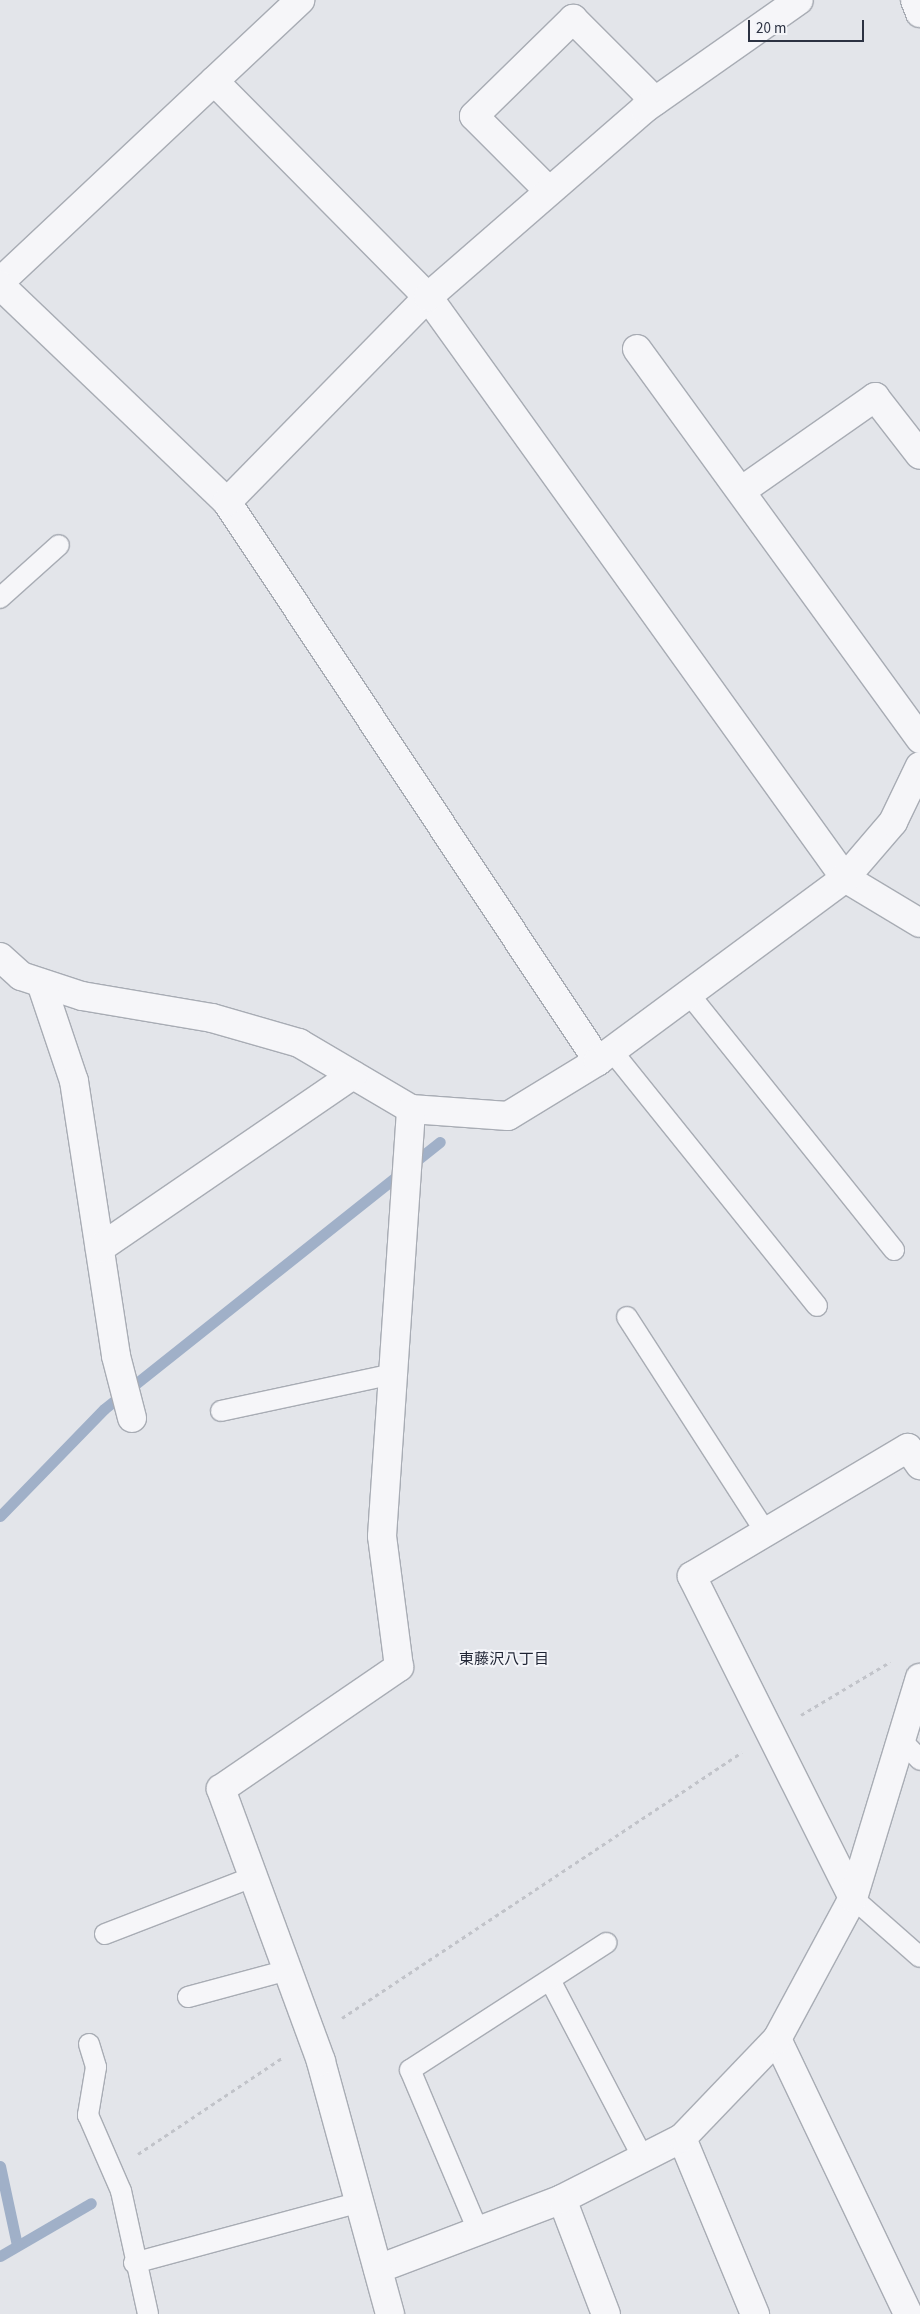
<!DOCTYPE html>
<html>
<head>
<meta charset="utf-8">
<style>
  body { margin:0 }
  #map { position:relative; width:920px; height:2314px; overflow:hidden; background:#e3e5ea; font-family:"Source Sans 3","Noto Sans JP",sans-serif }
  div>[style] { position:absolute }
  .stream>* { height:11px; margin:-5.5px; padding:0 5.5px; transform-origin:5.5px; border-radius:5.5px; background:#a0b0c8 }
  .path>* { height:3px; margin-top:-1.5px; transform-origin:0; background:repeating-linear-gradient(90deg,#c1c3c9 0 4px,transparent 0 8px) }
  .roads { filter:drop-shadow(1px 0 #a8acb4) drop-shadow(-1px 0 #a8acb4) drop-shadow(0 1px #a8acb4) drop-shadow(0 -1px #a8acb4) }
  .lane>* { height:20px; margin:-10px; padding:0 10px; transform-origin:10px; border-radius:10px; background:#f6f6f9 }
  .street>* { height:28px; margin:-14px; padding:0 14px; transform-origin:14px; border-radius:14px; background:#f6f6f9 }
  span { translate:-50% -50%; white-space:nowrap; text-align:center; line-height:1.15; -webkit-text-stroke:4px #f3f4f8; paint-order:stroke }
  .neighbourhood-label { font-size:15px; color:#1e2333 }
  .scale { position:absolute; left:748px; top:20px; width:116px; height:22px; box-sizing:border-box; border:2px solid #2c3242; border-top:0; padding-left:6px; font-size:15px; line-height:18px; white-space:nowrap; color:#2c3242; -webkit-text-stroke:4px #f3f4f8; paint-order:stroke }
</style>
</head>
<body>
<div id="map">
  <div class="stream">
    <i style="left:0;top:1516px;width:149px;rotate:-45.8deg"></i>
    <i style="left:104px;top:1409px;width:429px;rotate:-38.5deg"></i>
    <i style="left:0;top:2166px;width:81px;rotate:77.9deg"></i>
    <i style="left:0;top:2256px;width:105px;rotate:-30.2deg"></i>
  </div>
  <div class="path">
    <i style="left:801px;top:1715px;width:104px;rotate:-30.8deg"></i>
    <i style="left:342px;top:2018px;width:480px;rotate:-33.6deg"></i>
    <i style="left:138px;top:2154px;width:173px;rotate:-33.7deg"></i>
  </div>
  <div class="roads">
    <div class="lane">
      <i style="left:0;top:598px;width:79px;rotate:-41.9deg"></i>
      <i style="left:689px;top:994px;width:328px;rotate:51.3deg"></i>
      <i style="left:612px;top:1051px;width:327px;rotate:51.2deg"></i>
      <i style="left:627px;top:1317px;width:255px;rotate:57.2deg"></i>
      <i style="left:221px;top:1411px;width:177px;rotate:-12.1deg"></i>
      <i style="left:900px;top:1739px;width:29px;rotate:46deg"></i>
      <i style="left:853px;top:1898px;width:89px;rotate:41.4deg"></i>
      <i style="left:105px;top:1934px;width:159px;rotate:-21.1deg"></i>
      <i style="left:550px;top:1980px;width:201px;rotate:62.4deg"></i>
      <i style="left:188px;top:1997px;width:104px;rotate:-15.1deg"></i>
      <i style="left:89px;top:2044px;width:24px;rotate:73deg"></i>
      <i style="left:96px;top:2067px;width:49px;rotate:99.5deg"></i>
      <i style="left:88px;top:2115px;width:83px;rotate:66.5deg"></i>
      <i style="left:121px;top:2191px;width:126px;rotate:77.6deg"></i>
      <i style="left:479px;top:2233px;width:177px;rotate:-112.9deg"></i>
      <i style="left:410px;top:2070px;width:234px;rotate:-32.9deg"></i>
      <i style="left:134px;top:2263px;width:234px;rotate:-15.1deg"></i>
    </div>
    <div class="street">
      <i style="left:915px;top:0;width:14px;rotate:69deg"></i>
      <i style="left:214px;top:81px;width:304px;rotate:45.3deg"></i>
      <i style="left:428px;top:297px;width:715px;rotate:54.33deg"></i>
      <i style="left:845px;top:878px;width:87px;rotate:31deg"></i>
      <i style="left:549px;top:191px;width:106px;rotate:-135deg"></i>
      <i style="left:474px;top:116px;width:139px;rotate:-44.4deg"></i>
      <i style="left:573px;top:19px;width:116px;rotate:45deg"></i>
      <i style="left:0;top:282px;width:412px;rotate:-43.2deg"></i>
      <i style="left:0;top:285px;width:314px;rotate:43.7deg"></i>
      <i style="left:227px;top:502px;width:671px;rotate:56.43deg"></i>
      <i style="left:637px;top:349px;width:482px;rotate:54deg"></i>
      <i style="left:741px;top:491px;width:164px;rotate:-35deg"></i>
      <i style="left:875px;top:397px;width:73px;rotate:52.2deg"></i>
      <i style="left:227px;top:502px;width:287px;rotate:-45.6deg"></i>
      <i style="left:428px;top:297px;width:286px;rotate:-41deg"></i>
      <i style="left:644px;top:109px;width:189px;rotate:-35.1deg"></i>
      <i style="left:0;top:957px;width:28px;rotate:42deg"></i>
      <i style="left:21px;top:976px;width:64px;rotate:18.2deg"></i>
      <i style="left:82px;top:996px;width:132px;rotate:9.6deg"></i>
      <i style="left:212px;top:1018px;width:91px;rotate:16deg"></i>
      <i style="left:299px;top:1043px;width:130px;rotate:30.5deg"></i>
      <i style="left:411px;top:1109px;width:97px;rotate:4.1deg"></i>
      <i style="left:508px;top:1116px;width:105px;rotate:-31.4deg"></i>
      <i style="left:598px;top:1061px;width:307px;rotate:-36.5deg"></i>
      <i style="left:845px;top:878px;width:74px;rotate:-49.4deg"></i>
      <i style="left:893px;top:822px;width:62px;rotate:-64.3deg"></i>
      <i style="left:41px;top:983px;width:103px;rotate:71.4deg"></i>
      <i style="left:74px;top:1081px;width:278px;rotate:81.3deg"></i>
      <i style="left:116px;top:1356px;width:64px;rotate:75.5deg"></i>
      <i style="left:100px;top:1248px;width:306px;rotate:-34.4deg"></i>
      <i style="left:853px;top:1898px;width:360px;rotate:-116.6deg"></i>
      <i style="left:692px;top:1576px;width:251px;rotate:-30.7deg"></i>
      <i style="left:908px;top:1448px;width:21px;rotate:55deg"></i>
      <i style="left:777px;top:2039px;width:305px;rotate:64.5deg"></i>
      <i style="left:682px;top:2138px;width:191px;rotate:67.5deg"></i>
      <i style="left:562px;top:2199px;width:123px;rotate:69.1deg"></i>
      <i style="left:378px;top:2269px;width:197px;rotate:-20.8deg"></i>
      <i style="left:562px;top:2199px;width:135px;rotate:-26.9deg"></i>
      <i style="left:682px;top:2138px;width:137px;rotate:-46.2deg"></i>
      <i style="left:777px;top:2039px;width:160px;rotate:-61.7deg"></i>
      <i style="left:853px;top:1898px;width:230px;rotate:-73.1deg"></i>
      <i style="left:390px;top:2314px;width:262px;rotate:-105.3deg"></i>
      <i style="left:321px;top:2061px;width:290px;rotate:-110.2deg"></i>
      <i style="left:221px;top:1789px;width:216px;rotate:-34.4deg"></i>
      <i style="left:399px;top:1667px;width:132px;rotate:-97.4deg"></i>
      <i style="left:382px;top:1536px;width:428px;rotate:-86.1deg"></i>
    </div>
  </div>
  <div class="neighbourhood-label">
    <span style="left:504px;top:1660px">東藤沢八丁目</span>
  </div>
  <div class="scale">20 m</div>
</div>
</body>
</html>
